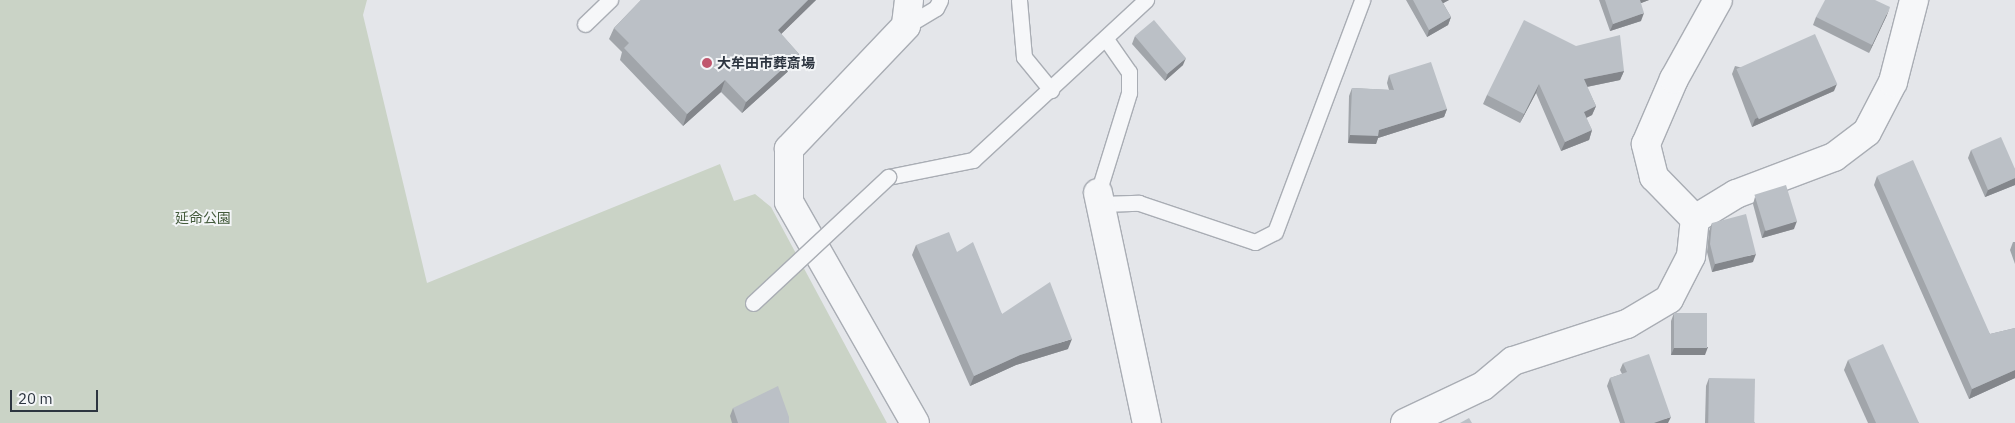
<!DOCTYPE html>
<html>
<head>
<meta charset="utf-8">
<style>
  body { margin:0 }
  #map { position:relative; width:2015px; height:423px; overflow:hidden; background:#e4e6ea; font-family:"IBM Plex Sans","Noto Sans JP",sans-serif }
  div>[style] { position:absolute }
  .green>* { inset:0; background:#cad3c6 }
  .roads { filter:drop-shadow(1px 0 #a9adb4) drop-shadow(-1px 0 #a9adb4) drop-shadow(0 1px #a9adb4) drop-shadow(0 -1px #a9adb4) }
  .service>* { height:15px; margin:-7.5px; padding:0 7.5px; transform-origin:7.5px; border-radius:7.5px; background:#f6f7f9 }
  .minor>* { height:28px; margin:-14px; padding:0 14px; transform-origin:14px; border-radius:14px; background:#f6f7f9 }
  .bridges { filter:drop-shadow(1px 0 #a9adb4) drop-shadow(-1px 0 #a9adb4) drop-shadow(0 1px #a9adb4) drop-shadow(0 -1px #a9adb4) }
  .service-bridge>* { height:15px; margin:-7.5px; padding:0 7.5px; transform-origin:7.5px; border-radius:7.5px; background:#f6f7f9 }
  .wall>* { inset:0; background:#a1a5aa }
  .shaded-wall>* { inset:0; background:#83868b }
  .building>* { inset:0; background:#bbc0c6; transform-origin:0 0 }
  .dots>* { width:14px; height:14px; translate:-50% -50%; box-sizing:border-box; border:2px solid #f3f5f7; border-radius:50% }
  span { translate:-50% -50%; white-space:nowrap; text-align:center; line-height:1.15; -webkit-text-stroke:4px #f3f5f7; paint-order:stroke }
  .poi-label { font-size:14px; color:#2d3540; font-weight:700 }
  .left { translate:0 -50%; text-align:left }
  .park-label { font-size:14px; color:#445b3c }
  .scale { position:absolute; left:10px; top:390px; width:88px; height:22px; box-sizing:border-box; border:2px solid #2d3540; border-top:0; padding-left:6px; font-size:15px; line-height:18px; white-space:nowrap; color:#2d3540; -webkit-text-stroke:4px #f3f5f7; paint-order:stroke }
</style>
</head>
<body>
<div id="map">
  <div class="green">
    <i style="clip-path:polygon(0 0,367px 0,363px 15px,427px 283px,720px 164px,734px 201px,755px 194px,771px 207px,887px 423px,0 423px)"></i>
  </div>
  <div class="roads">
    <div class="service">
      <i style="left:1019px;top:0;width:57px;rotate:85deg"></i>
      <i style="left:1024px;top:57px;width:43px;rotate:50.7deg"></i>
      <i style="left:585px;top:24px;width:35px;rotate:-44deg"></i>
      <i style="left:906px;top:26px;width:35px;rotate:-31deg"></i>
      <i style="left:936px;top:8px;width:9px;rotate:-63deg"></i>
      <i style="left:888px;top:177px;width:87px;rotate:-11.3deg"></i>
      <i style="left:973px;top:160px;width:236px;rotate:-42.8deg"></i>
      <i style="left:1098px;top:193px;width:105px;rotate:-72.8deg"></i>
      <i style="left:1129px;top:93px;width:21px;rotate:-90deg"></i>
      <i style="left:1129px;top:72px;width:39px;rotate:-125deg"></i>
      <i style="left:1101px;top:204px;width:38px;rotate:-2deg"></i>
      <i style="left:1139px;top:203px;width:122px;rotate:18.6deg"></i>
      <i style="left:1255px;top:242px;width:22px;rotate:-27deg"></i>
      <i style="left:1275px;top:232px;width:248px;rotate:-69.4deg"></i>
    </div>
    <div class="minor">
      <i style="left:909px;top:0;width:26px;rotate:97deg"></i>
      <i style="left:906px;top:26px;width:170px;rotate:133.6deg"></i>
      <i style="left:789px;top:149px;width:53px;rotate:90deg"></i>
      <i style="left:789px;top:202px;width:254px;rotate:60.3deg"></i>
      <i style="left:1098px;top:193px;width:235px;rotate:78deg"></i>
      <i style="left:1695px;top:219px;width:48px;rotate:-31.4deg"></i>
      <i style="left:1736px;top:194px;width:105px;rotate:-20.7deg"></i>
      <i style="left:1834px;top:157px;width:41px;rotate:-37.1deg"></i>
      <i style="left:1867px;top:132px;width:56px;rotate:-62.5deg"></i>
      <i style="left:1893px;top:82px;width:85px;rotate:-75.6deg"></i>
      <i style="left:1695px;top:219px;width:59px;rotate:-134.3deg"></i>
      <i style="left:1654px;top:177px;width:34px;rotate:-104deg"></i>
      <i style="left:1646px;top:144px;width:71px;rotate:-66.7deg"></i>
      <i style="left:1674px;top:79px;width:90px;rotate:-60.9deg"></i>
      <i style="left:1405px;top:423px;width:86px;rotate:-25.4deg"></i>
      <i style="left:1483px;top:386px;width:39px;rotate:-40deg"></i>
      <i style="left:1513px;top:361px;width:120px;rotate:-18deg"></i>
      <i style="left:1627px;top:324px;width:49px;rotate:-30.8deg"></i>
      <i style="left:1669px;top:299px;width:48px;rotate:-62.9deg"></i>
      <i style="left:1691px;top:256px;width:37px;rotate:-84deg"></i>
    </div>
  </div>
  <div class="bridges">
    <div class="service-bridge">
      <i style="left:753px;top:303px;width:185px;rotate:-43deg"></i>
    </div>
  </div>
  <div class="wall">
    <i style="clip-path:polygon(641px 0,816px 0,781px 34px,799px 54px,794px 66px,742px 113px,721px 92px,683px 126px,620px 60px,622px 52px,609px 39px,614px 28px)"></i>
    <i style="clip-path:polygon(1406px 0,1449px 0,1443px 3px,1451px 17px,1448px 25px,1427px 37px)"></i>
    <i style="clip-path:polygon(1599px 0,1649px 0,1641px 3px,1641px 21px,1610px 31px)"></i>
    <i style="clip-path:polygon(1887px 15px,1869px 53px,1813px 25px,1816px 17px)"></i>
    <i style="clip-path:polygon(1135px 36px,1183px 65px,1165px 81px,1132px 44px)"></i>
    <i style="clip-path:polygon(1576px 46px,1624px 71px,1620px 80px,1587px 87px,1596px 106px,1592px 115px,1586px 118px,1592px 130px,1589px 140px,1561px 151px,1536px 93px,1520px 123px,1483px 104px,1487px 95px)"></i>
    <i style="clip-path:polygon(1735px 66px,1834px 91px,1752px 127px,1732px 74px)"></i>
    <i style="clip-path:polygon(1389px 75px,1447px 109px,1444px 117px,1378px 138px,1376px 144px,1348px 143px,1349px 96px,1352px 88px,1389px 90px,1387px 83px)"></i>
    <i style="clip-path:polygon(1971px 150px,2015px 169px,2015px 185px,1985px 197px,1968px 158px)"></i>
    <i style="clip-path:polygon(1877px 176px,1990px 334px,2015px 328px,2015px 378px,1969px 399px,1874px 185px)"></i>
    <i style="clip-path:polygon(1755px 197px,1794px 229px,1762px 238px,1753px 204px)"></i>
    <i style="clip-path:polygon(1712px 223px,1753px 262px,1712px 272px,1707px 252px,1709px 231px)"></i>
    <i style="clip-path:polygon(2013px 242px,2015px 242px,2015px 264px,2010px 250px)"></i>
    <i style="clip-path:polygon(916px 245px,957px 252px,1002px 314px,1068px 349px,1016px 365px,970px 386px,912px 255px)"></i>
    <i style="clip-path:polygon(1674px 313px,1705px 355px,1671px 355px,1671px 321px)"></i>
    <i style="clip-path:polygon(1848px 360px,1919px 423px,1868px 423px,1844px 370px)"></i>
    <i style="clip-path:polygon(1623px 363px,1668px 423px,1620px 423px,1607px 386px,1610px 378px,1622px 374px,1620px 370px)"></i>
    <i style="clip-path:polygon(1709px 378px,1755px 423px,1705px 423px,1706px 386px)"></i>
    <i style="clip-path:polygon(733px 408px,789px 423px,732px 423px,730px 416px)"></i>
  </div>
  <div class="shaded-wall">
    <i style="clip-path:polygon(808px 0,816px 0,773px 42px,778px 30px)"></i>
    <i style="clip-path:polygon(1440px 0,1449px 0,1438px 6px)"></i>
    <i style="clip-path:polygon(1637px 0,1649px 0,1636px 5px)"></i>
    <i style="clip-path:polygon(1890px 7px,1887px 15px,1869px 53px,1872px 45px)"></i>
    <i style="clip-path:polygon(1644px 13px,1641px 21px,1610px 31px,1613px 24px)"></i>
    <i style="clip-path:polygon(1451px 17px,1448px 25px,1427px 37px,1429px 30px)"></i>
    <i style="clip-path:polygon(799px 54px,794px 66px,742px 113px,746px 102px)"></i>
    <i style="clip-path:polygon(1186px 58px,1183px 65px,1165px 81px,1168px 73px)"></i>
    <i style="clip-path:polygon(1624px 71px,1620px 80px,1581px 88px,1584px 79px)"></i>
    <i style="clip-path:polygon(725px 80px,721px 92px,683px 126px,687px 114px)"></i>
    <i style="clip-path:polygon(1539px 84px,1536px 93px,1520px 123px,1524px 114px)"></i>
    <i style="clip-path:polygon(1837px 84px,1834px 91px,1752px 127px,1755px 119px)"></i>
    <i style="clip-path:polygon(1596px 106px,1592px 115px,1580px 121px,1584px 112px)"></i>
    <i style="clip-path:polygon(1447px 109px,1444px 117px,1378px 138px,1376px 144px,1348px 143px,1350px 135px,1379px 130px)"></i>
    <i style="clip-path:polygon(1592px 130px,1589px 140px,1561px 151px,1565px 142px)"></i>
    <i style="clip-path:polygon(2015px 178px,2015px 185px,1985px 197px,1988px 190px)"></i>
    <i style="clip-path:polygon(1797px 221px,1794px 229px,1762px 238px,1765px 230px)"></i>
    <i style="clip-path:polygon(1756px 254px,1753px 262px,1712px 272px,1715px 264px)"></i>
    <i style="clip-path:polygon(1072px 339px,1068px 349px,1016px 365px,970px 386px,974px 376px,1020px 355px)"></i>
    <i style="clip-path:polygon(1708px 347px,1705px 355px,1671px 355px,1674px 348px)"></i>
    <i style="clip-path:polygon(2015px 370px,2015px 378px,1969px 399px,1972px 389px)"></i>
    <i style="clip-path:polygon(1671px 417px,1668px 423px,1654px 423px,1654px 422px)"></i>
  </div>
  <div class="building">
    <i style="clip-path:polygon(641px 0,808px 0,778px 30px,799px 54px,746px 102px,725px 80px,687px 114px,624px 48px,629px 43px,614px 28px)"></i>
    <i style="clip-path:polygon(1413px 0,1441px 0,1451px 17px,1429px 30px)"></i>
    <i style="clip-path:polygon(1605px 0,1640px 0,1644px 13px,1613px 24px)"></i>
    <i style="clip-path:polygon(1825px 0,1875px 0,1890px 7px,1872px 45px,1816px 17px)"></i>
    <i style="left:1154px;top:20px;width:50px;height:25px;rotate:50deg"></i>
    <i style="clip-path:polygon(1524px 20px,1576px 46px,1620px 35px,1624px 71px,1584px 79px,1596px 106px,1584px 112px,1592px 130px,1565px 142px,1539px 84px,1524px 114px,1487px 95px)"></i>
    <i style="left:1815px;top:34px;width:55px;height:86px;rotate:66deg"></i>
    <i style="clip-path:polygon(1431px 62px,1447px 109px,1379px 130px,1378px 136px,1350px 135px,1352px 88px,1394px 90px,1389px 75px)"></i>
    <i style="clip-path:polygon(2001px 137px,2015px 169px,2015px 178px,1988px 190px,1971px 150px)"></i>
    <i style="clip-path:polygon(1913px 160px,1990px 334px,2015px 328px,2015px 370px,1972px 389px,1877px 176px)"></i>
    <i style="left:1786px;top:185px;width:38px;height:33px;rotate:73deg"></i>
    <i style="clip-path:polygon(1746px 214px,1756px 254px,1715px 264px,1710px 244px,1712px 223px)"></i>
    <i style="clip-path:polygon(949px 232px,957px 252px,973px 242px,1002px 314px,1050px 282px,1072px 339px,1020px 355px,974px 376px,916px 245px)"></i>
    <i style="left:1674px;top:313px;width:33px;height:35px"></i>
    <i style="clip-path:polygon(1883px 344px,1919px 423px,1876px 423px,1848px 360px)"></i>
    <i style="clip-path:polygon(1649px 354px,1671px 417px,1654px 423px,1625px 423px,1610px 378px,1627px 372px,1623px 363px)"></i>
    <i style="left:1709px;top:378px;width:46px;height:45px;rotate:1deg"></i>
    <i style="clip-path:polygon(778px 386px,789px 417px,789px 423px,738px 423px,733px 408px)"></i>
    <i style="clip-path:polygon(1469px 418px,1472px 423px,1460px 423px)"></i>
  </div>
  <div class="dots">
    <i style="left:707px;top:63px;background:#c0576e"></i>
  </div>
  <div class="poi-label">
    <span class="left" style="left:717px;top:63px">大牟田市葬斎場</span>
  </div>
  <div class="park-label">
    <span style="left:203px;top:218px">延命公園</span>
  </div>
  <div class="scale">20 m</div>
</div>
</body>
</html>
